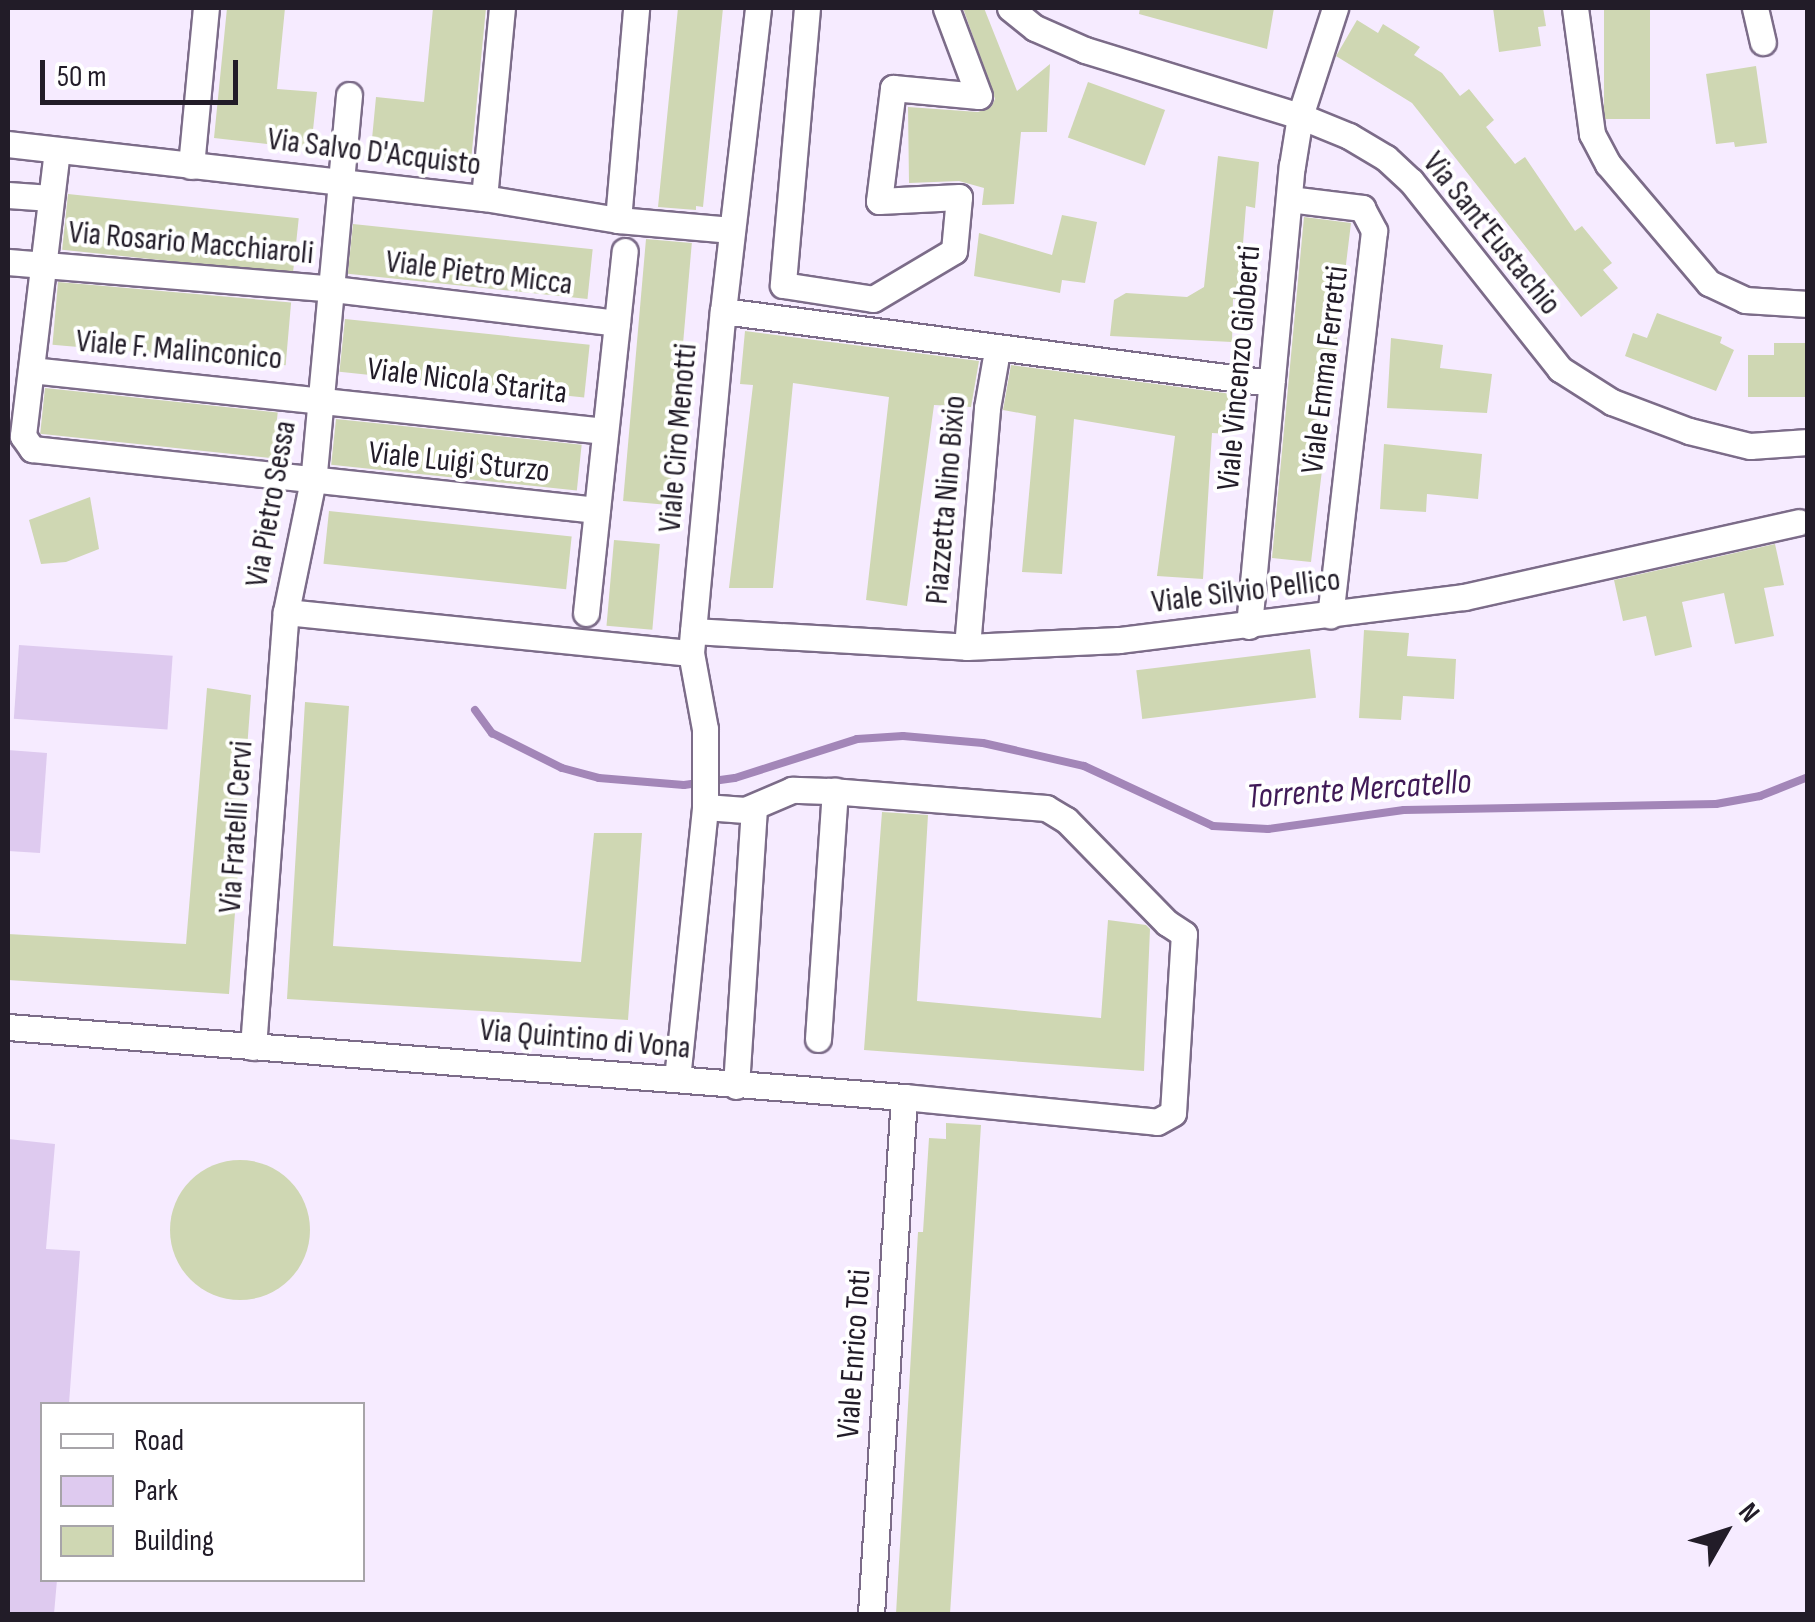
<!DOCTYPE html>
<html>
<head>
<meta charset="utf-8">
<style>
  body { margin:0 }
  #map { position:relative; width:1815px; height:1622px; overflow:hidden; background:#f6ebff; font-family:"Sofia Sans Condensed",sans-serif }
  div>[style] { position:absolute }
  .green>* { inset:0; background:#decaef; transform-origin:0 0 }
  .stream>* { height:8px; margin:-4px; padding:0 4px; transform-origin:4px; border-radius:4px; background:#a386b8 }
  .building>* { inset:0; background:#cfd7b3; transform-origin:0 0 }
  .round { border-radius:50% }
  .roads { filter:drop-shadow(2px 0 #7c6c89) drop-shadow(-2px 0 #7c6c89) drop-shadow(0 2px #7c6c89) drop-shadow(0 -2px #7c6c89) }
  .street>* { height:25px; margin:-12.5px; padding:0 12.5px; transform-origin:12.5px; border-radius:12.5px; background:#fff }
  span { translate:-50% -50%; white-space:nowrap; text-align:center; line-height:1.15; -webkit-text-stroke:8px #fff; paint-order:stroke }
  .street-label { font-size:32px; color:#221c28 }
  .water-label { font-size:35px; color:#401a57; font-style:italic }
  .frame { position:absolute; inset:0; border:10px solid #221c28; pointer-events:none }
  .legend { position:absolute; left:40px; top:1402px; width:325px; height:180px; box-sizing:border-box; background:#fff; border:2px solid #a7a4a9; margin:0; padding:12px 18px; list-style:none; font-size:30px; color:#221c28 }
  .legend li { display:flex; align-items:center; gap:20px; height:50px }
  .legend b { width:50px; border:2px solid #a7a4a9 }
  .north { position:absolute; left:1675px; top:1482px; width:100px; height:100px; -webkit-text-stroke:8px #fff; paint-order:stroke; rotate:51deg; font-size:28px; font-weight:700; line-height:40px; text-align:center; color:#221c28 }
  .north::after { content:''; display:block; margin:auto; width:35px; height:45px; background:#221c28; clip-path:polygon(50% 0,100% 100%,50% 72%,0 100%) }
  .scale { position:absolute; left:40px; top:60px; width:198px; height:45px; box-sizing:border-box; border:5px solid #221c28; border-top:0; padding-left:12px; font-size:30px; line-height:35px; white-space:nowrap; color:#221c28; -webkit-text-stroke:8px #fff; paint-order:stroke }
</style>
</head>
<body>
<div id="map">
  <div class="green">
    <i style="left:19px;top:645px;width:154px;height:74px;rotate:4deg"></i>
    <i style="clip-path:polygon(8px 750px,47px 753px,40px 853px,8px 851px)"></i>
    <i style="clip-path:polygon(8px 1139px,55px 1144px,46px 1249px,80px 1251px,69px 1404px,42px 1404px,42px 1580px,57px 1580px,54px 1614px,8px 1614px)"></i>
  </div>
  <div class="stream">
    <i style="left:475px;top:710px;width:29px;rotate:54deg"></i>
    <i style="left:492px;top:733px;width:78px;rotate:26.6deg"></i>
    <i style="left:562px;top:768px;width:38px;rotate:15deg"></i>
    <i style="left:599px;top:778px;width:85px;rotate:4.7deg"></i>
    <i style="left:684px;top:785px;width:51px;rotate:-7.8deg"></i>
    <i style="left:735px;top:778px;width:128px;rotate:-17.7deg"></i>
    <i style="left:857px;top:739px;width:46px;rotate:-3.7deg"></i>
    <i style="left:903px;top:736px;width:80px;rotate:5deg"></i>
    <i style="left:983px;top:743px;width:104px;rotate:12.8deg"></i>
    <i style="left:1084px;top:766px;width:142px;rotate:24.9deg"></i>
    <i style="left:1213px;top:826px;width:55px;rotate:3.1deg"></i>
    <i style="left:1268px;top:829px;width:137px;rotate:-8deg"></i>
    <i style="left:1404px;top:810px;width:312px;rotate:-1.1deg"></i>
    <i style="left:1716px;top:804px;width:45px;rotate:-10.3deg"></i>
    <i style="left:1760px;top:796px;width:52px;rotate:-21.6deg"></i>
  </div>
  <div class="building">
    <i style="clip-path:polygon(227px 8px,285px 8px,277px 89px,317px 92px,311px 149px,214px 138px)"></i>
    <i style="clip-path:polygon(433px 8px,486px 8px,470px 171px,370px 160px,376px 97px,424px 102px)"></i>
    <i style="clip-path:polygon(678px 8px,723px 8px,703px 207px,696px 206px,696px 210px,658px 207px)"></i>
    <i style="clip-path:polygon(963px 8px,984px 8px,1017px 91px,1050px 64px,1047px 132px,1021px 132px,1014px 204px,982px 205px,984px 188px,959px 181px,909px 183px,908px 107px,978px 112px,991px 107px,995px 99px)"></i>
    <i style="clip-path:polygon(1140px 8px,1274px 8px,1267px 49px,1139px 14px)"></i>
    <i style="clip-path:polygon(1493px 8px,1543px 8px,1546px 26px,1538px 27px,1541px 46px,1499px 52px)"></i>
    <i style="left:1604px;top:8px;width:46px;height:111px"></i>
    <i style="clip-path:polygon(1357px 20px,1378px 33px,1383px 24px,1420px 47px,1414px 55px,1442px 73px,1460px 96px,1469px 89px,1494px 120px,1486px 127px,1515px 164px,1525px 157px,1575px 231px,1582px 226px,1612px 263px,1603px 270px,1618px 288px,1581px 317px,1412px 103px,1336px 56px)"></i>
    <i style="clip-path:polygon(1756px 66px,1767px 143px,1735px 147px,1734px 142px,1716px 144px,1706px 74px)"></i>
    <i style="left:1088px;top:82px;width:82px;height:59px;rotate:20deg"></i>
    <i style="clip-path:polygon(1218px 156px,1259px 162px,1255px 208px,1246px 206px,1242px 256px,1250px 257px,1246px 301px,1233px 299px,1232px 342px,1110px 336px,1114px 300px,1126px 293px,1187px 297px,1204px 287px)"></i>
    <i style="left:68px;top:194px;width:232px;height:56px;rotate:6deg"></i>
    <i style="clip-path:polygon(1062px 215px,1097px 222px,1085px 283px,1062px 280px,1060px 293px,974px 276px,979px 233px,1052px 255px)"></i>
    <i style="clip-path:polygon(1304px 217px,1351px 223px,1329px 405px,1318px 405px,1316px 436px,1326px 437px,1311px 562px,1272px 558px)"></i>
    <i style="left:353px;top:224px;width:241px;height:50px;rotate:6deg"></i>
    <i style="left:646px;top:239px;width:46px;height:263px;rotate:5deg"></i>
    <i style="left:58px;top:282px;width:234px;height:63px;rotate:5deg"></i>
    <i style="clip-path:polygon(1657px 313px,1722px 337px,1720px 343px,1734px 350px,1716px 391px,1625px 356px,1633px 333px,1647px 338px)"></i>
    <i style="left:345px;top:319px;width:246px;height:53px;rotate:6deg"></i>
    <i style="clip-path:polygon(745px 331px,979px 361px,971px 407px,934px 405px,907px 606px,866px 600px,889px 397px,793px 383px,773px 588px,729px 588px,753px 385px,740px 384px)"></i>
    <i style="clip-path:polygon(1391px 338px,1443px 345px,1440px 368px,1492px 374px,1487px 413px,1387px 408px)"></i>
    <i style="clip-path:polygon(1774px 343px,1808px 343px,1808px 397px,1748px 397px,1748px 355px,1774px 355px)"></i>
    <i style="clip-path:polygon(1011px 365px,1232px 394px,1229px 434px,1212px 433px,1203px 579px,1157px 576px,1175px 436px,1074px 419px,1062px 574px,1022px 572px,1036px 416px,1003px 410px)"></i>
    <i style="left:45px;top:388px;width:234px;height:46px;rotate:6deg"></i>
    <i style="left:336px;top:419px;width:247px;height:46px;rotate:6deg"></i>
    <i style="clip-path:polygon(1384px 444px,1482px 454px,1478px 499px,1427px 494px,1426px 512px,1380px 509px)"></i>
    <i style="clip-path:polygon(90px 497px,99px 549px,66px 562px,41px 564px,29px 520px)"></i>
    <i style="left:329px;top:511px;width:244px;height:53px;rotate:6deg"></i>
    <i style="left:614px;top:540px;width:46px;height:86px;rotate:5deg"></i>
    <i style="clip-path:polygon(1775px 544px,1784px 585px,1764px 588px,1774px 636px,1735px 644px,1724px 593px,1682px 602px,1692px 647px,1655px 656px,1646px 616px,1623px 621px,1614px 580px)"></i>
    <i style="clip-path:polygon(1364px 630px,1409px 633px,1407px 656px,1456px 659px,1454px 699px,1403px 696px,1401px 720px,1359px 718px)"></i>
    <i style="left:1310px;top:649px;width:49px;height:175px;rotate:83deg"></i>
    <i style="clip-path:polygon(207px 688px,251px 695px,229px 994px,8px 980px,8px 934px,186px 944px)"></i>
    <i style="clip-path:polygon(305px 702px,349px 706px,333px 946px,581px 962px,594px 833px,642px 833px,628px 1020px,287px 999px)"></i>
    <i style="clip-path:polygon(882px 812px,928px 815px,917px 1001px,1101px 1018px,1108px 920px,1146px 925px,1150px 929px,1144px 1071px,864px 1050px)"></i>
    <i style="clip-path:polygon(946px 1123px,981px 1125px,950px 1614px,896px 1614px,918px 1232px,923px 1232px,929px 1138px,946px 1139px)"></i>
    <i class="round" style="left:170px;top:1160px;width:140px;height:140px"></i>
  </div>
  <div class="roads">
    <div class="street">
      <i style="left:807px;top:8px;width:278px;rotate:95deg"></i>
      <i style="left:783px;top:285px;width:91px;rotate:8.8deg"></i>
      <i style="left:873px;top:299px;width:94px;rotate:-30.7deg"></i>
      <i style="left:954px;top:251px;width:54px;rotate:-84.7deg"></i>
      <i style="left:959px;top:197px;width:80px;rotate:177.1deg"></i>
      <i style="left:879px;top:201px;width:114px;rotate:-82.9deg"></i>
      <i style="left:893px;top:88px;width:86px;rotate:5.3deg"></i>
      <i style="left:979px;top:96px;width:94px;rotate:-110.6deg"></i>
      <i style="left:1010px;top:8px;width:32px;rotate:39deg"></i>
      <i style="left:1035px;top:28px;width:55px;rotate:23.7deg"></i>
      <i style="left:1085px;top:50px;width:225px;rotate:17.1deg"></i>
      <i style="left:1300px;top:116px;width:53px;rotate:22.2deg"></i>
      <i style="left:1349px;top:136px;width:43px;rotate:30.7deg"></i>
      <i style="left:1386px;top:158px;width:34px;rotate:43deg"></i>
      <i style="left:1411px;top:181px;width:240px;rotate:51.6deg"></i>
      <i style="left:1560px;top:369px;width:62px;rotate:32.4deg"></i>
      <i style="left:1612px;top:402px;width:82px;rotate:20.6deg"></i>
      <i style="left:1689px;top:431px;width:63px;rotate:13.8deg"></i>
      <i style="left:1750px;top:446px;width:58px;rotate:-3.9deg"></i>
      <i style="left:1575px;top:8px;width:127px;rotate:82.3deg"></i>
      <i style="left:1592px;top:134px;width:34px;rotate:62deg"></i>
      <i style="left:1608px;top:164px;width:156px;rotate:49.7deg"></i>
      <i style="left:1709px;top:283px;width:40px;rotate:25deg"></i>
      <i style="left:1745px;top:300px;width:63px;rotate:3.6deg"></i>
      <i style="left:1755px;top:8px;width:35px;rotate:77deg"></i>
      <i style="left:349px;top:95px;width:387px;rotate:95.3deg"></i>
      <i style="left:313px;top:480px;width:135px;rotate:101.6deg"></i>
      <i style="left:286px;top:612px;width:407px;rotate:5.8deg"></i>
      <i style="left:8px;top:144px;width:479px;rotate:6.5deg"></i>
      <i style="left:484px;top:198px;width:136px;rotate:9.3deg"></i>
      <i style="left:618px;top:220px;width:114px;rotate:5deg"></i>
      <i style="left:57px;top:150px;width:288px;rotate:96.8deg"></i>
      <i style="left:23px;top:436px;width:16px;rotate:55deg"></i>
      <i style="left:32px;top:449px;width:568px;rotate:6.16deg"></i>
      <i style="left:191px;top:166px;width:159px;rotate:-84.6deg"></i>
      <i style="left:8px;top:195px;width:43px;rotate:4deg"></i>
      <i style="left:484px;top:198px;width:191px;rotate:-84.6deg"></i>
      <i style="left:1289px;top:199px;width:74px;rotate:7deg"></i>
      <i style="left:1362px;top:208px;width:26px;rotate:62deg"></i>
      <i style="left:1374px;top:231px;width:387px;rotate:96.5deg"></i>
      <i style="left:618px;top:220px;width:213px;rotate:-85.1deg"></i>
      <i style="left:8px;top:262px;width:326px;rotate:4.7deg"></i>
      <i style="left:333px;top:289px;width:286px;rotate:6.8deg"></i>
      <i style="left:723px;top:311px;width:553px;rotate:7.49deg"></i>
      <i style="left:31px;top:370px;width:577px;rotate:6.07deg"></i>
      <i style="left:586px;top:613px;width:364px;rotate:-83.9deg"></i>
      <i style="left:1249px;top:626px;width:462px;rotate:-84.7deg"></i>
      <i style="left:1292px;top:166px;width:51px;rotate:-80.9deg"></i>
      <i style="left:1300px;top:116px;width:114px;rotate:-72deg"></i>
      <i style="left:693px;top:631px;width:274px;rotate:3.3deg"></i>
      <i style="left:967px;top:647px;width:152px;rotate:-2.6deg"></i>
      <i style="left:1119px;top:640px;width:348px;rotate:-7.1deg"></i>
      <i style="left:1464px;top:597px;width:343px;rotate:-12.6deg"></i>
      <i style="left:967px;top:647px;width:240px;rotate:-85.2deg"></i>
      <i style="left:987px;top:408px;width:47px;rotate:-80.1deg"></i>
      <i style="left:8px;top:1027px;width:899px;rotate:4.47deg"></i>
      <i style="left:904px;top:1097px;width:254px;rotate:5.6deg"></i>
      <i style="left:1157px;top:1122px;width:18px;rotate:-29deg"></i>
      <i style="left:1173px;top:1113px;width:179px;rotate:-86.5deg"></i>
      <i style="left:1184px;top:934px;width:20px;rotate:-147deg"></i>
      <i style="left:1167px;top:923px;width:144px;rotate:-134.4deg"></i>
      <i style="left:1066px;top:820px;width:23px;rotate:-149deg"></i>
      <i style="left:1046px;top:808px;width:219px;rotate:-175.5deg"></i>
      <i style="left:828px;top:791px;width:36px;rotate:-178deg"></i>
      <i style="left:792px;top:790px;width:51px;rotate:156.9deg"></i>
      <i style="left:745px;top:810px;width:40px;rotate:-175.7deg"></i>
      <i style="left:818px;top:1039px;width:249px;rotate:-86.1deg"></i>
      <i style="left:253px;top:1047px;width:436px;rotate:-85.7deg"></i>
      <i style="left:677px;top:1079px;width:273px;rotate:-84.1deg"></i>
      <i style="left:705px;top:807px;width:78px;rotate:-90deg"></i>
      <i style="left:705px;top:729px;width:77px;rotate:-100.4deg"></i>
      <i style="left:691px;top:653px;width:343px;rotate:-84.7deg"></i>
      <i style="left:723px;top:311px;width:305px;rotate:-83.4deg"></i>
      <i style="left:736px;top:1086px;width:279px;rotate:-86.3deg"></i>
      <i style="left:871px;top:1614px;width:518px;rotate:-86.35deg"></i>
    </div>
  </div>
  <div class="street-label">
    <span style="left:374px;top:153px;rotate:7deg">Via Salvo D'Acquisto</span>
    <span style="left:1491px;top:234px;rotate:51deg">Via Sant'Eustachio</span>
    <span style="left:191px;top:244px;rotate:5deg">Via Rosario Macchiaroli</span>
    <span style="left:479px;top:274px;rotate:7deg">Viale Pietro Micca</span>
    <span style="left:179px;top:351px;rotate:5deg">Viale F. Malinconico</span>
    <span style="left:1240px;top:368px;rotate:-85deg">Viale Vincenzo Gioberti</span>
    <span style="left:1326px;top:370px;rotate:-83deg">Viale Emma Ferretti</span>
    <span style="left:467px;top:382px;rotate:7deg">Viale Nicola Starita</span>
    <span style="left:679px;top:438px;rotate:-85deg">Viale Ciro Menotti</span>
    <span style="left:459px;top:463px;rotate:6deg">Viale Luigi Sturzo</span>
    <span style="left:947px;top:500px;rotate:-85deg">Piazzetta Nino Bixio</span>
    <span style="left:272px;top:504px;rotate:-80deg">Via Pietro Sessa</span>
    <span style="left:1246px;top:592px;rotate:-7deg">Viale Silvio Pellico</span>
    <span style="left:237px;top:827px;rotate:-86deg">Via Fratelli Cervi</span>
    <span style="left:585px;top:1040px;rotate:5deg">Via Quintino di Vona</span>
    <span style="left:855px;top:1354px;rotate:-86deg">Viale Enrico Toti</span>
  </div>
  <div class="water-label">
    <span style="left:1359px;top:790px;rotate:-4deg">Torrente Mercatello</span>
  </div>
  <div class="frame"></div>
  <ul class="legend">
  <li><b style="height:12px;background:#fff"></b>Road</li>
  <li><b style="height:28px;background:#decaef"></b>Park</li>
  <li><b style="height:28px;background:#cfd7b3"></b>Building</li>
  </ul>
  <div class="north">N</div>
  <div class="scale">50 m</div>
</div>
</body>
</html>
